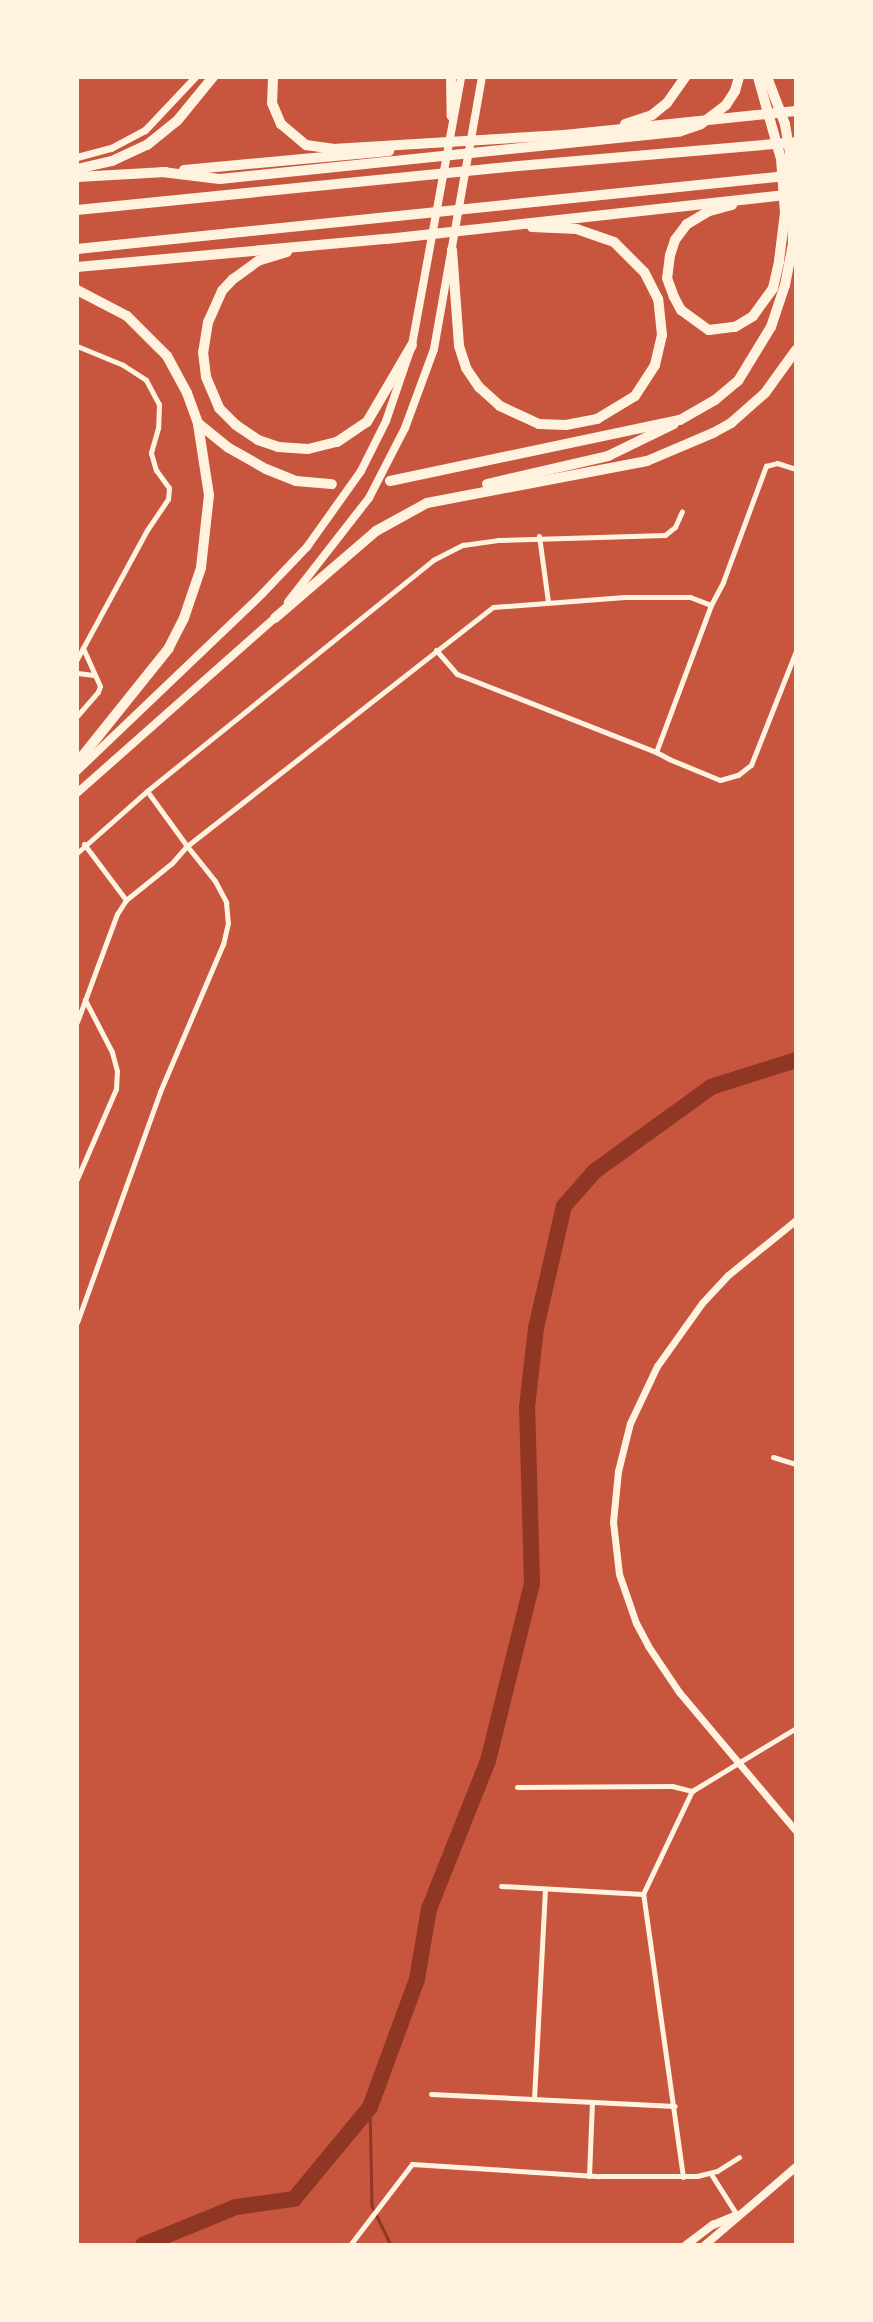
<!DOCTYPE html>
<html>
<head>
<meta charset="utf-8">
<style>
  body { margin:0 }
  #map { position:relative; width:873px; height:2322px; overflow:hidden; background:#c8553d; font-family:Rubik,sans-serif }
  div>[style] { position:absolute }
  .stream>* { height:2.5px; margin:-1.25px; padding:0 1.25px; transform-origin:1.25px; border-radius:1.25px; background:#8f3625 }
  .river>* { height:16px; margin:-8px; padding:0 8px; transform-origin:8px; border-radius:8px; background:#8f3625 }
  .minor>* { height:5px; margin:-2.5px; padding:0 2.5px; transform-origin:2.5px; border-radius:2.5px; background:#fff3e0 }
  .tertiary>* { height:7px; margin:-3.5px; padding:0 3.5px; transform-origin:3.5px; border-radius:3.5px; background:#fff3e0 }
  .secondary>* { height:8px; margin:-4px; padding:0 4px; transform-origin:4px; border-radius:4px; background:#fff3e0 }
  .motorway>* { height:10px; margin:-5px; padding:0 5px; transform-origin:5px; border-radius:5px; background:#fff3e0 }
  span { translate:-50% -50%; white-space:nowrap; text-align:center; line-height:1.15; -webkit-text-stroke:5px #fff3e0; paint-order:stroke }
  .frame { position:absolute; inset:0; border:79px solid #fff3e0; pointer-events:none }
</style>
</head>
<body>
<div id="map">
  <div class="stream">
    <i style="left:370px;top:2107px;width:99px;rotate:88.8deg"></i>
    <i style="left:372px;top:2206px;width:43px;rotate:64deg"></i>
  </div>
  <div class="river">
    <i style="left:143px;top:2245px;width:100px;rotate:-22.2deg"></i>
    <i style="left:236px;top:2207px;width:59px;rotate:-7.9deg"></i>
    <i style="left:294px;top:2199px;width:119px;rotate:-50.4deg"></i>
    <i style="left:370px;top:2107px;width:136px;rotate:-69.8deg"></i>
    <i style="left:417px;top:1979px;width:71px;rotate:-80.3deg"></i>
    <i style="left:429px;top:1909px;width:159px;rotate:-68.3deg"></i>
    <i style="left:488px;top:1761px;width:183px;rotate:-76.1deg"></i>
    <i style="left:532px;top:1583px;width:176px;rotate:-91.6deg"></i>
    <i style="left:527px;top:1407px;width:80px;rotate:-83.5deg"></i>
    <i style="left:536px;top:1328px;width:125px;rotate:-77.1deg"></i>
    <i style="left:564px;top:1206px;width:47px;rotate:-48.5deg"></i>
    <i style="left:595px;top:1171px;width:143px;rotate:-35.9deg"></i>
    <i style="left:711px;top:1087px;width:89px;rotate:-17.6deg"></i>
  </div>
  <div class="minor">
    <i style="left:77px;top:346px;width:50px;rotate:22.4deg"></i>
    <i style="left:123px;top:365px;width:27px;rotate:33deg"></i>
    <i style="left:146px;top:380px;width:27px;rotate:62deg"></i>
    <i style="left:159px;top:404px;width:24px;rotate:92deg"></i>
    <i style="left:158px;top:428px;width:26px;rotate:106deg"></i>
    <i style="left:151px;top:453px;width:18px;rotate:74deg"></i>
    <i style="left:156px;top:470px;width:22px;rotate:54deg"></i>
    <i style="left:169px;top:488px;width:11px;rotate:95deg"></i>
    <i style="left:168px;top:499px;width:37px;rotate:124deg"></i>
    <i style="left:147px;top:530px;width:147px;rotate:118.5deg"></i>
    <i style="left:539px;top:536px;width:67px;rotate:82.2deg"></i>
    <i style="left:711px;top:605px;width:157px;rotate:110.5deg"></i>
    <i style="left:656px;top:752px;width:15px;rotate:28deg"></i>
    <i style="left:669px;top:759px;width:55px;rotate:22.4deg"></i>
    <i style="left:720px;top:780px;width:19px;rotate:-16deg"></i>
    <i style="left:738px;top:775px;width:16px;rotate:-38deg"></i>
    <i style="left:751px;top:765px;width:123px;rotate:-68.5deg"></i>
    <i style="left:436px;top:650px;width:32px;rotate:49deg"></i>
    <i style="left:457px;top:674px;width:214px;rotate:21.4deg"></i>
    <i style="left:77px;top:673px;width:17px;rotate:7deg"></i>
    <i style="left:77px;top:716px;width:32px;rotate:-49deg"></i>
    <i style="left:98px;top:692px;width:6px;rotate:-72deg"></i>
    <i style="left:100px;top:686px;width:42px;rotate:-114.1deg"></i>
    <i style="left:147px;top:791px;width:68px;rotate:54deg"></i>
    <i style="left:187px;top:846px;width:388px;rotate:-38deg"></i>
    <i style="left:493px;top:607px;width:132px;rotate:-4.3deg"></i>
    <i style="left:625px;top:597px;width:65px"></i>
    <i style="left:690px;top:597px;width:22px;rotate:21deg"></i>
    <i style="left:711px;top:605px;width:26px;rotate:-62deg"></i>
    <i style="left:723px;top:582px;width:124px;rotate:-69.7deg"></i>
    <i style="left:766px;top:466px;width:11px;rotate:-15deg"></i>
    <i style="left:777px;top:463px;width:20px;rotate:18deg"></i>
    <i style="left:84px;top:844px;width:70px;rotate:53.1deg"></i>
    <i style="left:77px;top:853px;width:94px;rotate:-41.5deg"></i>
    <i style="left:147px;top:791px;width:368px;rotate:-38.9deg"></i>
    <i style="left:433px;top:560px;width:34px;rotate:-27deg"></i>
    <i style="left:463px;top:545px;width:35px;rotate:-8deg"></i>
    <i style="left:498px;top:540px;width:167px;rotate:-1.7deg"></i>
    <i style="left:665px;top:535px;width:13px;rotate:-39deg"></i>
    <i style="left:675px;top:527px;width:17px;rotate:-66deg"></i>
    <i style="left:77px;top:1022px;width:115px;rotate:-69.7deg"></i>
    <i style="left:117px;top:914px;width:17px;rotate:-57deg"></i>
    <i style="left:126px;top:900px;width:59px;rotate:-38.8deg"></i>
    <i style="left:172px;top:863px;width:23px;rotate:-49deg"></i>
    <i style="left:187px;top:846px;width:45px;rotate:51.3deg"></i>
    <i style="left:215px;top:881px;width:24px;rotate:62deg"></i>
    <i style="left:226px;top:902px;width:21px;rotate:85deg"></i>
    <i style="left:228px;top:923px;width:22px;rotate:103deg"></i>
    <i style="left:223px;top:944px;width:161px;rotate:113.1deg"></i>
    <i style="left:160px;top:1092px;width:245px;rotate:109.8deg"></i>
    <i style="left:77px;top:1179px;width:98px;rotate:-66.6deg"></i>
    <i style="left:116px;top:1089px;width:18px;rotate:-87deg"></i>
    <i style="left:117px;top:1071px;width:20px;rotate:-105deg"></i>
    <i style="left:112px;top:1052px;width:59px;rotate:-117.4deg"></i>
    <i style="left:773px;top:1457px;width:24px;rotate:17deg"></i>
    <i style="left:517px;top:1787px;width:155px;rotate:-0.4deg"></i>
    <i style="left:672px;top:1786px;width:21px;rotate:14deg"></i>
    <i style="left:501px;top:1886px;width:142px;rotate:3.2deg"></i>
    <i style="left:431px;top:2094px;width:244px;rotate:2.8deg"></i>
    <i style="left:534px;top:2099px;width:210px;rotate:-87deg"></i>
    <i style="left:711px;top:2174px;width:49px;rotate:57.6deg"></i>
    <i style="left:589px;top:2176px;width:74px;rotate:-87.7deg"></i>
    <i style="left:683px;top:2177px;width:286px;rotate:-98deg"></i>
    <i style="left:643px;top:1894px;width:114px;rotate:-64.6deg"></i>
    <i style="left:692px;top:1791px;width:122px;rotate:-31.2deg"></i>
    <i style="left:350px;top:2245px;width:102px;rotate:-52.6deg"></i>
    <i style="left:412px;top:2164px;width:188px;rotate:3.7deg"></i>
    <i style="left:600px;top:2176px;width:97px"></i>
    <i style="left:697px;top:2176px;width:21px;rotate:-14deg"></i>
    <i style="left:717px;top:2171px;width:26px;rotate:-32deg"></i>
  </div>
  <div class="tertiary">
    <i style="left:77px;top:157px;width:35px;rotate:-15deg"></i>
    <i style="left:111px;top:148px;width:38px;rotate:-28deg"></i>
    <i style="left:145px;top:130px;width:73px;rotate:-46.7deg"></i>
    <i style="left:796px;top:1220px;width:87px;rotate:141deg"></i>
    <i style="left:728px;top:1275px;width:38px;rotate:133deg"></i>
    <i style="left:702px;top:1303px;width:77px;rotate:125.5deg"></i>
    <i style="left:657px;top:1366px;width:63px;rotate:115.3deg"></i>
    <i style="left:630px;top:1423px;width:49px;rotate:104deg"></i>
    <i style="left:618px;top:1471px;width:51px;rotate:95.6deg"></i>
    <i style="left:613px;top:1522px;width:52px;rotate:83.4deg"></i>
    <i style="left:619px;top:1574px;width:52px;rotate:70.9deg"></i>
    <i style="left:636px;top:1623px;width:26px;rotate:62deg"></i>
    <i style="left:648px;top:1646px;width:55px;rotate:56deg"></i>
    <i style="left:679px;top:1692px;width:182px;rotate:49.9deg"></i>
  </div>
  <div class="secondary">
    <i style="left:288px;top:602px;width:132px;rotate:-52.1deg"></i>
    <i style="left:369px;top:498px;width:79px;rotate:-62.8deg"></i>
    <i style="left:405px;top:428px;width:84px;rotate:-69.8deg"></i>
    <i style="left:434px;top:349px;width:276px;rotate:-80deg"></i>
    <i style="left:77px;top:771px;width:256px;rotate:-43.7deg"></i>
    <i style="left:262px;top:594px;width:65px;rotate:-46.2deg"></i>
    <i style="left:307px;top:547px;width:93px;rotate:-54.6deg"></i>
    <i style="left:361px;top:471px;width:56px;rotate:-63.4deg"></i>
    <i style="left:386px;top:421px;width:80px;rotate:-71.1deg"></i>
    <i style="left:412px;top:345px;width:272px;rotate:-79.6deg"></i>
    <i style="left:77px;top:793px;width:268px;rotate:-41.5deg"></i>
    <i style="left:686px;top:2245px;width:34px;rotate:-37deg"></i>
    <i style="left:713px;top:2225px;width:26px;rotate:-23deg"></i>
    <i style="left:705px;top:2245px;width:120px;rotate:-40.6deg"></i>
  </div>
  <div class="motorway">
    <i style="left:273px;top:77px;width:26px;rotate:92deg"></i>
    <i style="left:272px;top:103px;width:23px;rotate:67deg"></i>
    <i style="left:281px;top:124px;width:33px;rotate:40deg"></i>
    <i style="left:306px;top:145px;width:27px;rotate:8deg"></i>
    <i style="left:333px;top:149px;width:231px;rotate:-3.5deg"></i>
    <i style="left:564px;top:135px;width:233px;rotate:-5.9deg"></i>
    <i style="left:451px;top:77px;width:39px;rotate:89deg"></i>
    <i style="left:625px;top:124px;width:28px;rotate:-18deg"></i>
    <i style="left:652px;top:115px;width:19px;rotate:-39deg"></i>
    <i style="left:667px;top:103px;width:32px;rotate:-55deg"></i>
    <i style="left:77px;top:169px;width:36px;rotate:-13deg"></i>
    <i style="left:112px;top:161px;width:38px;rotate:-25deg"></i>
    <i style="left:147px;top:145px;width:38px;rotate:-39deg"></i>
    <i style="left:177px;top:121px;width:57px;rotate:-50.7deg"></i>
    <i style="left:184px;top:170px;width:206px;rotate:-5.3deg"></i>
    <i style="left:162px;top:172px;width:58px;rotate:6.9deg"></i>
    <i style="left:220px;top:179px;width:463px;rotate:-5.9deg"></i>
    <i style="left:681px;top:131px;width:21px;rotate:-19deg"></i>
    <i style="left:701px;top:124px;width:31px;rotate:-37deg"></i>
    <i style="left:726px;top:105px;width:17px;rotate:-57deg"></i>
    <i style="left:735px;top:91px;width:15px;rotate:-74deg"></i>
    <i style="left:77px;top:177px;width:89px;rotate:-3.2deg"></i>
    <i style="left:732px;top:205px;width:24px;rotate:165deg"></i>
    <i style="left:709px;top:211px;width:26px;rotate:149deg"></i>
    <i style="left:687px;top:224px;width:20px;rotate:127deg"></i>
    <i style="left:675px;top:240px;width:16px;rotate:108deg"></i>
    <i style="left:670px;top:255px;width:23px;rotate:97deg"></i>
    <i style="left:667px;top:278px;width:20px;rotate:70deg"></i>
    <i style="left:674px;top:297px;width:15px;rotate:62deg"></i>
    <i style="left:681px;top:310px;width:34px;rotate:36deg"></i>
    <i style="left:709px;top:330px;width:26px;rotate:-7deg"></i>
    <i style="left:735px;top:327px;width:21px;rotate:-31deg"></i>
    <i style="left:753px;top:316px;width:34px;rotate:-54deg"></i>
    <i style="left:773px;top:288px;width:28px;rotate:-77deg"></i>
    <i style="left:779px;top:261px;width:48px;rotate:-82.9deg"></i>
    <i style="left:785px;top:213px;width:54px;rotate:-94.2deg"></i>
    <i style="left:781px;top:159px;width:85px;rotate:-105.7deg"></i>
    <i style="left:77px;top:210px;width:443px;rotate:-5.7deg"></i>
    <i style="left:518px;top:166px;width:279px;rotate:-4.9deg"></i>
    <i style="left:77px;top:249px;width:723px;rotate:-5.88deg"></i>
    <i style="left:452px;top:250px;width:96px;rotate:85.8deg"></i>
    <i style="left:459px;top:346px;width:23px;rotate:72deg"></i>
    <i style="left:466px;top:368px;width:23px;rotate:56deg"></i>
    <i style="left:479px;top:387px;width:28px;rotate:42deg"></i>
    <i style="left:500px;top:406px;width:43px;rotate:24.8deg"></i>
    <i style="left:539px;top:424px;width:27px;rotate:2deg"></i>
    <i style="left:566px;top:425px;width:32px;rotate:-11deg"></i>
    <i style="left:597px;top:419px;width:44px;rotate:-31.2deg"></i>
    <i style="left:635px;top:396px;width:37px;rotate:-57deg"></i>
    <i style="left:655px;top:365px;width:31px;rotate:-77deg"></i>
    <i style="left:662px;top:335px;width:36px;rotate:-96deg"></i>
    <i style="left:658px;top:299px;width:30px;rotate:-117deg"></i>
    <i style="left:644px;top:272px;width:42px;rotate:-135deg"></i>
    <i style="left:614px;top:242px;width:39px;rotate:-161deg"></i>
    <i style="left:577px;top:229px;width:45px;rotate:-177.5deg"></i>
    <i style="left:287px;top:252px;width:30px;rotate:163deg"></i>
    <i style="left:258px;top:261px;width:31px;rotate:144deg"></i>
    <i style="left:233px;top:279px;width:16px;rotate:133deg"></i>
    <i style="left:222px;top:291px;width:34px;rotate:114deg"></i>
    <i style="left:208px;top:322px;width:30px;rotate:99deg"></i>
    <i style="left:203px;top:352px;width:25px;rotate:83deg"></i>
    <i style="left:206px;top:377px;width:34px;rotate:67deg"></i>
    <i style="left:219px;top:408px;width:24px;rotate:45deg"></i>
    <i style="left:236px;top:425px;width:27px;rotate:34deg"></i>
    <i style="left:258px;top:440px;width:21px;rotate:19deg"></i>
    <i style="left:278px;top:447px;width:30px;rotate:4deg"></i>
    <i style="left:308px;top:449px;width:30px;rotate:-14deg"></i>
    <i style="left:337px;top:442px;width:36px;rotate:-34deg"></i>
    <i style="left:367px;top:422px;width:89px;rotate:-59.7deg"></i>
    <i style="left:77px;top:267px;width:311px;rotate:-5.2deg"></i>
    <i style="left:387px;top:239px;width:411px;rotate:-6.3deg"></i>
    <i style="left:77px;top:290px;width:56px;rotate:27.5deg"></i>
    <i style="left:127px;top:316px;width:57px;rotate:45deg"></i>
    <i style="left:167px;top:356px;width:42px;rotate:61.6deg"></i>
    <i style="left:187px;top:393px;width:33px;rotate:70deg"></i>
    <i style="left:198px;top:424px;width:72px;rotate:81.2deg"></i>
    <i style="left:209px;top:495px;width:73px;rotate:96.3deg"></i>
    <i style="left:201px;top:568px;width:53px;rotate:108.8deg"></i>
    <i style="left:184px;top:618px;width:34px;rotate:117deg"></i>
    <i style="left:169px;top:648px;width:147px;rotate:128.7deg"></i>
    <i style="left:199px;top:424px;width:38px;rotate:39deg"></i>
    <i style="left:229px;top:448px;width:43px;rotate:29.6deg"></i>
    <i style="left:266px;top:469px;width:32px;rotate:22deg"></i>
    <i style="left:296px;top:481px;width:36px;rotate:5deg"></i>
    <i style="left:390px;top:481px;width:296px;rotate:-11.9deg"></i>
    <i style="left:680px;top:420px;width:40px;rotate:-29.7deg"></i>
    <i style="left:715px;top:400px;width:30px;rotate:-40deg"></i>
    <i style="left:738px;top:381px;width:63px;rotate:-58.6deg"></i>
    <i style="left:771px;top:327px;width:44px;rotate:-71.6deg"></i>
    <i style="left:785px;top:285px;width:42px;rotate:-79deg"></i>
    <i style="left:793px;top:244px;width:91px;rotate:-91.9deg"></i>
    <i style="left:790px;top:153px;width:29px;rotate:-100deg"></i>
    <i style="left:785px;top:124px;width:50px;rotate:-111deg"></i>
    <i style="left:487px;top:484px;width:124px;rotate:-13deg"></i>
    <i style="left:608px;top:456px;width:73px;rotate:-25.9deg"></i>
    <i style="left:275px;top:618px;width:133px;rotate:-40.7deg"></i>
    <i style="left:376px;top:531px;width:58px;rotate:-28.8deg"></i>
    <i style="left:427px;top:503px;width:224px;rotate:-10.8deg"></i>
    <i style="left:647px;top:461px;width:72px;rotate:-23deg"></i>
    <i style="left:713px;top:433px;width:21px;rotate:-29deg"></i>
    <i style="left:731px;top:423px;width:45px;rotate:-41.4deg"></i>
    <i style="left:765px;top:393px;width:53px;rotate:-54.2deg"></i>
  </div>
  <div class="frame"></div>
</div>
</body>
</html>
